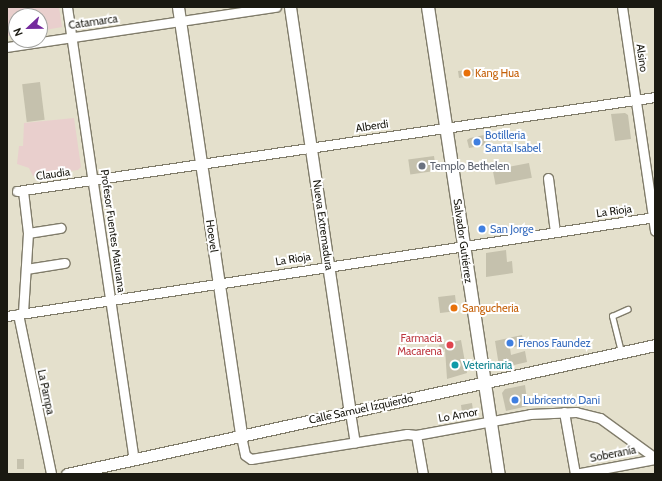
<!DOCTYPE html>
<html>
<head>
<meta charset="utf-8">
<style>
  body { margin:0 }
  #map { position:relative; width:662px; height:481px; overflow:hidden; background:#e4e0cc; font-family:Cabin,sans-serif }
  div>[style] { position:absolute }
  .industrial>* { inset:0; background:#e9cfcd }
  .building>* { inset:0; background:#c5c1ad; transform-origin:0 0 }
  .roads { filter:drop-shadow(1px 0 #807c6a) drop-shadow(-1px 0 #807c6a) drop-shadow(0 1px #807c6a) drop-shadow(0 -1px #807c6a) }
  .service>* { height:4.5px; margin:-2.25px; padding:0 2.25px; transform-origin:2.25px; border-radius:2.25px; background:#fff }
  .minor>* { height:9px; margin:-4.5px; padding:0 4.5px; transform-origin:4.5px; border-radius:4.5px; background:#fff }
  .tertiary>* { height:11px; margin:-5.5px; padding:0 5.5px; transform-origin:5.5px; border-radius:5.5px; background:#fff }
  .secondary>* { height:12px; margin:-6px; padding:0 6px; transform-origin:6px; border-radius:6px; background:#fff }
  .dots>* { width:11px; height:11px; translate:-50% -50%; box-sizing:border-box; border:2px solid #fff; border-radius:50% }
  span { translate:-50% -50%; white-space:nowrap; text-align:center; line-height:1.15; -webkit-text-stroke:4px #fff; paint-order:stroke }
  .street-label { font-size:11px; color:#1a1911 }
  .food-label { font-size:11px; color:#c56008 }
  .left { translate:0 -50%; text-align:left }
  .shop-label { font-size:11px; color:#366cbe }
  .worship-label { font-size:11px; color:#5b616d }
  .health-label { font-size:11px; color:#be3a42 }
  .right { translate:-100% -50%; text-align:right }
  .culture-label { font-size:11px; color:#0d838f }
  .frame { position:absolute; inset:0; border:8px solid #1a1911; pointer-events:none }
  .north { position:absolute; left:8px; top:8px; width:40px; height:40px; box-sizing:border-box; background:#fff; border:1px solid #a3a3a0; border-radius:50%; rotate:248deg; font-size:11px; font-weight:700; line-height:16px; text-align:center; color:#1a1911 }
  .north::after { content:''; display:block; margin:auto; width:14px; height:18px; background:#742a9d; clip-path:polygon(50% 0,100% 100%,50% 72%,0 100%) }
</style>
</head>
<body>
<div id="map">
  <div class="industrial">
    <i style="clip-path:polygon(7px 7px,59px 7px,62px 27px,40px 31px,40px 16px,16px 16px,16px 35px,7px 36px)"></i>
    <i style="clip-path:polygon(74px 118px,81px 167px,78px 170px,33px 176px,29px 168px,17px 164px,19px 146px,23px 146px,24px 123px)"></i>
  </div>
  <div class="building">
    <i style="clip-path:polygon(475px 69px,476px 75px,459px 78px,458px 71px)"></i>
    <i style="left:40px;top:82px;width:38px;height:18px;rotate:83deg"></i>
    <i style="clip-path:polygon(625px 113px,628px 115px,631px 139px,615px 141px,611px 114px)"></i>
    <i style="clip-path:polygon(484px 135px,486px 145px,469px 148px,467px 140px,470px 138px)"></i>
    <i style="left:434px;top:156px;width:15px;height:26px;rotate:82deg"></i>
    <i style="left:529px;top:163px;width:15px;height:37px;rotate:79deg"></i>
    <i style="clip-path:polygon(486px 226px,487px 231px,478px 231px,477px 227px)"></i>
    <i style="clip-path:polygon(506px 250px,507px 262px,512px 261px,513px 273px,486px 277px,486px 253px)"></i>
    <i style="left:455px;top:295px;width:16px;height:17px;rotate:83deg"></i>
    <i style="clip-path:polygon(522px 335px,524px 345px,510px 348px,511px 355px,525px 351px,527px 362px,502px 368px,499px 366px,495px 341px)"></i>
    <i style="clip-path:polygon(461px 340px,467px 373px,447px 379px,445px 349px,440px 350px,439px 345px)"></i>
    <i style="clip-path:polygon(525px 385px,528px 406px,506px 411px,502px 393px,505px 389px)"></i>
    <i style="clip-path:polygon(472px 403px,474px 418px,469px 419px,468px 412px,462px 413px,461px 405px)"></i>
    <i style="left:17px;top:459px;width:7px;height:10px"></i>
  </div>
  <div class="roads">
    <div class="service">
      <i style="left:621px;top:352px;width:37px;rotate:-104deg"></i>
      <i style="left:612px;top:316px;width:17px;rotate:-24deg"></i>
    </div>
    <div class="minor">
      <i style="left:67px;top:7px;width:457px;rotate:81.6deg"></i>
      <i style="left:622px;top:7px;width:226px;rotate:81.6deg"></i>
      <i style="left:7px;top:47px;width:272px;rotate:-8.5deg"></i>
      <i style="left:548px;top:178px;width:54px;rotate:82.6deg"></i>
      <i style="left:17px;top:191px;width:645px;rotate:-8.38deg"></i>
      <i style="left:23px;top:191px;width:42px;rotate:83.2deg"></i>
      <i style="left:28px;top:233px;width:80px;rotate:93.6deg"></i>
      <i style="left:28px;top:233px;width:33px;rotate:-9deg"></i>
      <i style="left:26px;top:269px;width:39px;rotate:-9deg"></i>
      <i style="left:18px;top:314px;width:163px;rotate:78.3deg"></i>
      <i style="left:7px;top:316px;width:656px;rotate:-8.69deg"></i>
      <i style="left:350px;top:412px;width:31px;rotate:81deg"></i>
      <i style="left:564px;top:412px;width:63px;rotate:79.9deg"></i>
      <i style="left:416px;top:435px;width:40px;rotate:80deg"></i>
      <i style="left:241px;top:436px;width:19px;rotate:78deg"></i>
      <i style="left:245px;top:455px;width:7px;rotate:34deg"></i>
      <i style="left:251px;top:459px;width:158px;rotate:-9.1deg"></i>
      <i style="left:407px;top:434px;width:9px;rotate:6deg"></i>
      <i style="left:416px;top:435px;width:116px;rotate:-10.4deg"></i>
      <i style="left:530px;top:414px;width:46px;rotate:-2.5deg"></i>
      <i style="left:576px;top:412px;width:25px;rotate:14deg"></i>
      <i style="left:600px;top:418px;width:68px;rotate:36deg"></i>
      <i style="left:575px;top:474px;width:81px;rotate:-10.6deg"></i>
    </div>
    <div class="tertiary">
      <i style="left:178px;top:7px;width:434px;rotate:81.6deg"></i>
      <i style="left:290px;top:7px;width:409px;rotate:81.6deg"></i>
      <i style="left:67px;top:474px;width:602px;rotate:-12.37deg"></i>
    </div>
    <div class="secondary">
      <i style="left:428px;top:7px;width:472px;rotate:81.4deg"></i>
    </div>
  </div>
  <div class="dots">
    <i style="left:467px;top:73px;background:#e8710a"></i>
    <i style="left:477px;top:142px;background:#3f7fe0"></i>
    <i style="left:422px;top:166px;background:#6b7280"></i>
    <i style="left:482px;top:229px;background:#3f7fe0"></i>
    <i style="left:454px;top:308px;background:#e8710a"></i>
    <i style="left:510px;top:343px;background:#3f7fe0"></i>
    <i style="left:450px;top:345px;background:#e0444e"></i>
    <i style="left:455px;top:365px;background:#0f9aa8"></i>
    <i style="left:515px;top:400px;background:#3f7fe0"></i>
  </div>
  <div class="street-label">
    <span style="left:93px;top:22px;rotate:-8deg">Catamarca</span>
    <span style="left:642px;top:58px;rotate:82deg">Alsino</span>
    <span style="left:372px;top:126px;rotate:-9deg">Alberdi</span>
    <span style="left:53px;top:174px;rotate:-8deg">Claudia</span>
    <span style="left:614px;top:211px;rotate:-8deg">La Rioja</span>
    <span style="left:323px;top:225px;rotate:82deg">Nueva Extremadura</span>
    <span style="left:113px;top:231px;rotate:82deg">Profesor Fuentes Maturana</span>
    <span style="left:212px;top:236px;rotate:82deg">Hoevel</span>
    <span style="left:463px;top:241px;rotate:82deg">Salvador Gutiérrez</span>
    <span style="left:293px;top:259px;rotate:-9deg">La Rioja</span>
    <span style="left:46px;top:392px;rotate:78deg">La Pampa</span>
    <span style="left:361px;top:409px;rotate:-12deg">Calle Samuel Izquierdo</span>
    <span style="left:458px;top:415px;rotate:-10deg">Lo Amor</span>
    <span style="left:613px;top:454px;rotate:-11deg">Soberanía</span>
  </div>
  <div class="food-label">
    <span class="left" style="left:475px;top:73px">Kang Hua</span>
    <span class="left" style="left:462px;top:308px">Sangucheria</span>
  </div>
  <div class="shop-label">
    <span class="left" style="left:485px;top:142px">Botilleria<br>Santa Isabel</span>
    <span class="left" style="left:490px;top:229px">San Jorge</span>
    <span class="left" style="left:518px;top:343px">Frenos Faundez</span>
    <span class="left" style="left:523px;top:400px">Lubricentro Dani</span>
  </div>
  <div class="worship-label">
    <span class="left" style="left:430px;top:166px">Templo Bethelen</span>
  </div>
  <div class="health-label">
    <span class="right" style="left:442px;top:345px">Farmacia<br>Macarena</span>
  </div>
  <div class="culture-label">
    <span class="left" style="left:463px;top:365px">Veterinaria</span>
  </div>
  <div class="frame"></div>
  <div class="north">N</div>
</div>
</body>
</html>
